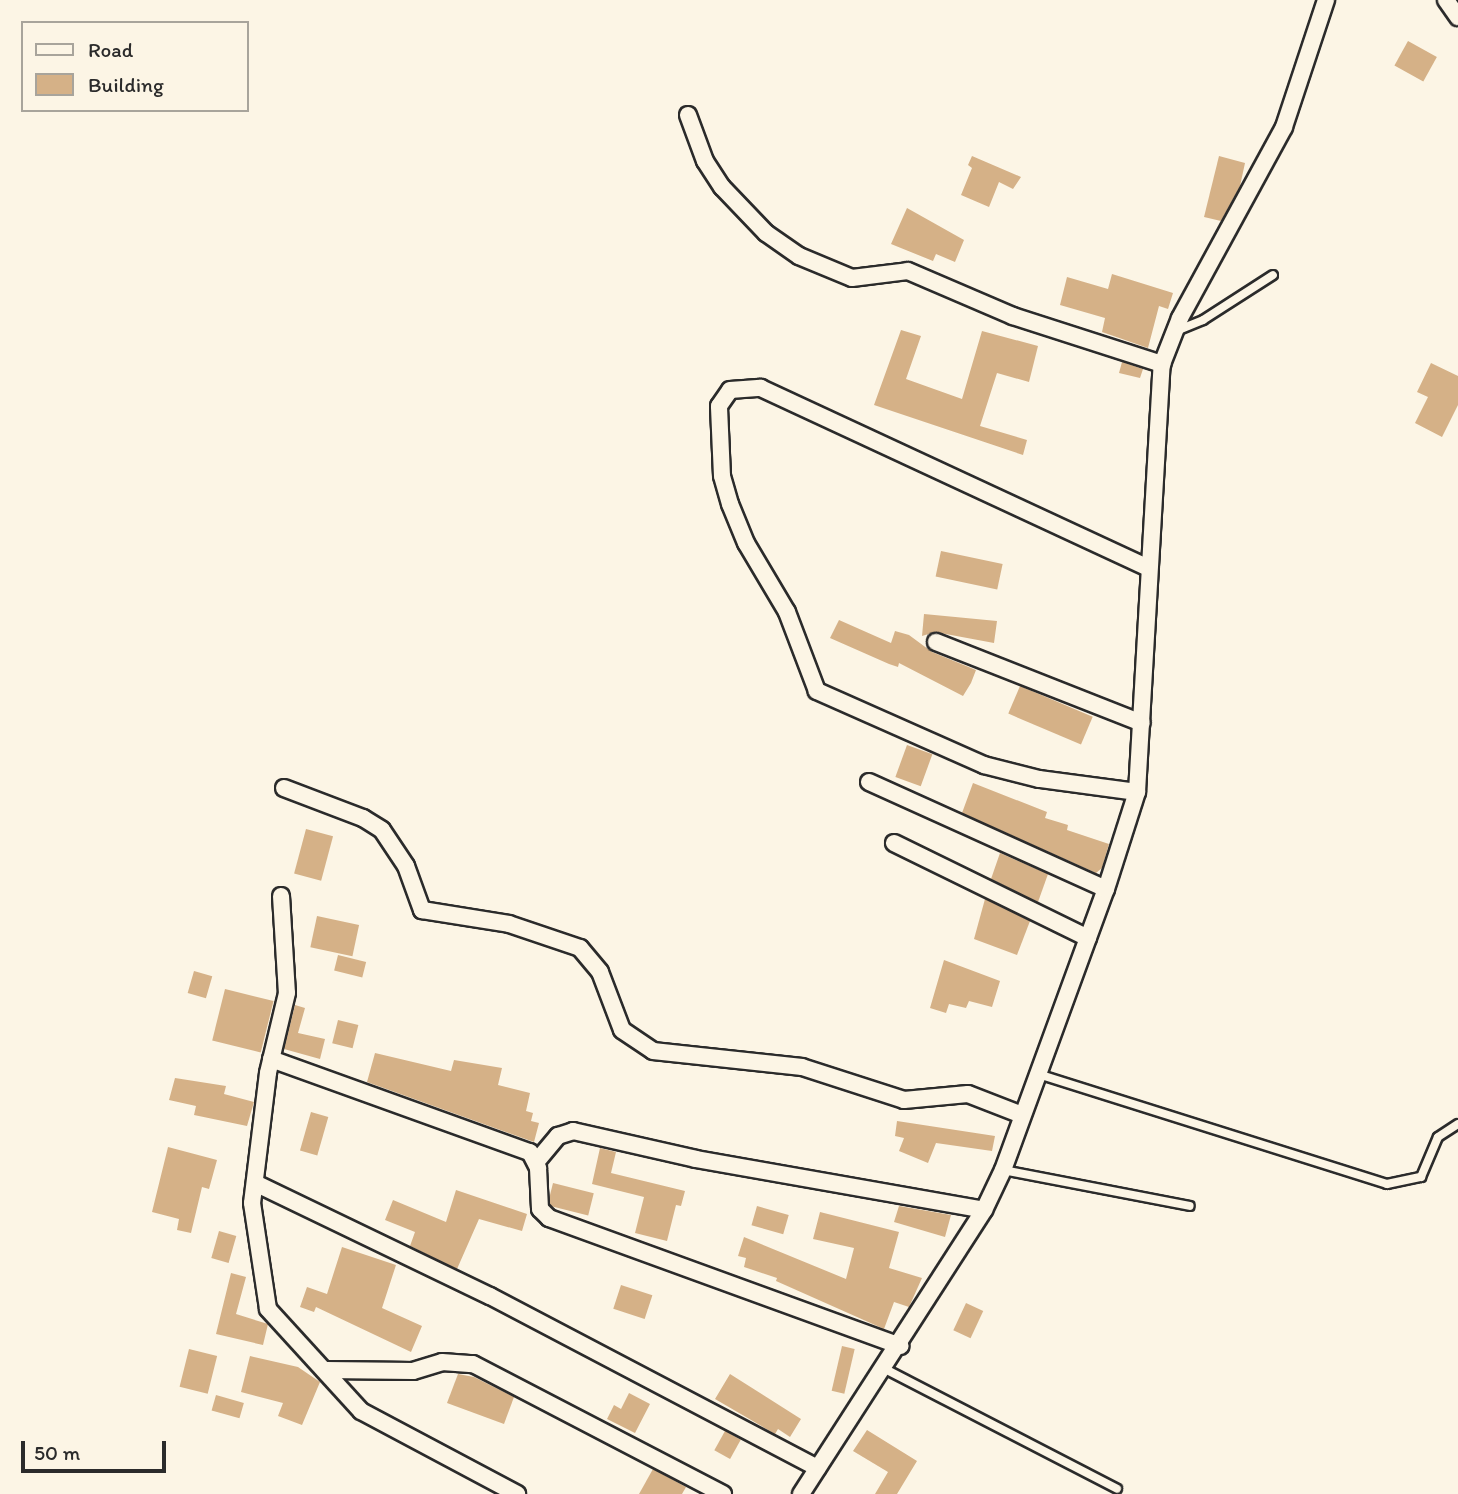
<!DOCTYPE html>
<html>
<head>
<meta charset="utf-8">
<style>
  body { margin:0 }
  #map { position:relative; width:1458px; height:1494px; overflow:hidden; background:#fcf5e5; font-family:Itim,sans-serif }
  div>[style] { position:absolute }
  .building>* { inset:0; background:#d5b187; transform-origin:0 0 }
  .roads { filter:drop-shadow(2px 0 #2b2b2b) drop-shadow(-2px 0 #2b2b2b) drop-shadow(0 2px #2b2b2b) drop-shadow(0 -2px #2b2b2b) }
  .service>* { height:8px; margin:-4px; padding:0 4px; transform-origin:4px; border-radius:4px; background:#fcf5e5 }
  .minor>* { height:16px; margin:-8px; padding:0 8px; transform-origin:8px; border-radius:8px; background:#fcf5e5 }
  span { translate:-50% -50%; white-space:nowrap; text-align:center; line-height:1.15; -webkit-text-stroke:5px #fcf5e5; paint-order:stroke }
  .legend { position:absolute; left:21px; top:21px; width:228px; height:91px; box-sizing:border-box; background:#fcf5e5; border:2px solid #a8a49b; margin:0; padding:9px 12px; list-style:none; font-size:21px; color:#2b2b2b }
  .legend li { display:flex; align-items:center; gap:14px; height:35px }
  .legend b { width:35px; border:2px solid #a8a49b }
  .scale { position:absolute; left:21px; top:1441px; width:145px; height:32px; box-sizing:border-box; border:4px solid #2b2b2b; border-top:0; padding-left:9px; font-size:21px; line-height:24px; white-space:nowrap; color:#2b2b2b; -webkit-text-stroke:5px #fcf5e5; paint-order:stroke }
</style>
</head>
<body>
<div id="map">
  <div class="building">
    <i style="left:1408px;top:41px;width:33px;height:28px;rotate:29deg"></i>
    <i style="clip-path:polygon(972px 156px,1021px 177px,1013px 189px,999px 182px,989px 207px,961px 195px,972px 168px,968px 165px)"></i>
    <i style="clip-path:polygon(1219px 156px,1245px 163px,1240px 186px,1221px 221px,1204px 217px)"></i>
    <i style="clip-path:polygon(907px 208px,964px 240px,955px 262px,936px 254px,933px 261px,891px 244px)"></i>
    <i style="clip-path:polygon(1112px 274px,1173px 293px,1168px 309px,1159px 306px,1148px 348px,1102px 332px,1105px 318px,1060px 305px,1067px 277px,1108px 289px)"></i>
    <i style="clip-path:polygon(901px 330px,921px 336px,906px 379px,962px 399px,982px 331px,1038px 346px,1029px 382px,997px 373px,980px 426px,1027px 440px,1023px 455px,874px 405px)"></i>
    <i style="clip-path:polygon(1122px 362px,1143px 369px,1140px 378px,1119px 373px)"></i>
    <i style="clip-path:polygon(1431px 363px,1458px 376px,1458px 405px,1442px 437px,1415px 423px,1428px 397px,1417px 392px)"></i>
    <i style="left:941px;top:551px;width:63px;height:26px;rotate:12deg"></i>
    <i style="clip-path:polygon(924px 614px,997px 621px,994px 643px,935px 632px,922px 636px)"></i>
    <i style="clip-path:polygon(839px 620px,891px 643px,895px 631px,909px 635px,932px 652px,976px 670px,971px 683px,963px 696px,899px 663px,898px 667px,889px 664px,830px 638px)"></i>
    <i style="left:1020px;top:686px;width:79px;height:30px;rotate:23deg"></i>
    <i style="left:907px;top:745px;width:27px;height:34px;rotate:20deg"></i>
    <i style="clip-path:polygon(973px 783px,1047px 812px,1045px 818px,1068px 825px,1067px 830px,1109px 844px,1102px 868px,1096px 873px,962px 813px)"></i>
    <i style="left:306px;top:829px;width:28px;height:46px;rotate:15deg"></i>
    <i style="clip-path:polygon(1000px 853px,1048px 874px,1038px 902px,991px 879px)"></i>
    <i style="clip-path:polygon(985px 899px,1030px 921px,1017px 955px,974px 939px)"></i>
    <i style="left:317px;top:916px;width:43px;height:32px;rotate:12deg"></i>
    <i style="left:338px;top:955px;width:29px;height:16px;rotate:14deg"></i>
    <i style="clip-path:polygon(944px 960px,1000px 981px,992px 1007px,969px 1001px,966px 1008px,949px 1004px,946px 1013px,930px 1008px)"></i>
    <i style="left:194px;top:971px;width:19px;height:23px;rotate:16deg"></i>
    <i style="left:225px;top:989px;width:50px;height:53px;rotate:14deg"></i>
    <i style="clip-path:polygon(295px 1005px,305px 1008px,298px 1033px,325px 1039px,320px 1059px,284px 1049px)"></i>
    <i style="left:338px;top:1020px;width:21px;height:24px;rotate:14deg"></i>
    <i style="clip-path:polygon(375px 1053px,451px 1071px,454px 1060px,502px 1068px,498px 1085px,530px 1093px,526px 1111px,533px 1113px,531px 1121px,539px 1123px,534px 1142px,367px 1082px)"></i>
    <i style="clip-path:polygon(175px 1078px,226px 1086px,224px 1094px,254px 1102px,247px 1126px,194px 1115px,196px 1106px,169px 1100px)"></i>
    <i style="left:311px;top:1112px;width:18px;height:40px;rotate:16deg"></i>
    <i style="clip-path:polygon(897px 1121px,995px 1136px,992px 1151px,936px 1143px,928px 1163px,899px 1151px,904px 1138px,895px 1136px)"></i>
    <i style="clip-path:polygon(168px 1147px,217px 1160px,209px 1189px,202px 1187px,191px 1233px,177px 1230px,179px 1219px,152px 1212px)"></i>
    <i style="clip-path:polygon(600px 1148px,616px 1152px,611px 1173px,685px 1191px,681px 1206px,676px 1205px,667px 1241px,635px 1233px,644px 1197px,592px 1184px)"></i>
    <i style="left:553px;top:1183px;width:42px;height:23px;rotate:14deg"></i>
    <i style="clip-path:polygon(456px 1190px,527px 1214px,522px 1231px,479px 1219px,457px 1269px,410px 1246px,415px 1232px,385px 1220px,393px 1200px,446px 1222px)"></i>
    <i style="left:757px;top:1206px;width:33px;height:20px;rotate:16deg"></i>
    <i style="clip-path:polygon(899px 1206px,951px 1215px,945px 1237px,894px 1222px)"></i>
    <i style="clip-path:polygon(820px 1212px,899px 1232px,889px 1268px,922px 1278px,909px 1307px,894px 1302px,884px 1329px,776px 1281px,777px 1278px,744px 1267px,746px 1258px,738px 1256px,744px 1237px,846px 1279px,854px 1248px,813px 1239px)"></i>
    <i style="left:219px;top:1231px;width:18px;height:28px;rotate:16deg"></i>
    <i style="clip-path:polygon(342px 1247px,396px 1265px,382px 1308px,422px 1326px,411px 1352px,316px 1307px,314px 1312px,300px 1307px,307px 1287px,327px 1294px)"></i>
    <i style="clip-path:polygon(231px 1273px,246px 1277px,236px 1314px,268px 1324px,263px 1345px,216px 1334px)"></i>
    <i style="left:621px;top:1285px;width:33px;height:25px;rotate:18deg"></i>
    <i style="left:966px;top:1303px;width:19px;height:30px;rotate:25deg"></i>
    <i style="left:842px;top:1346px;width:13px;height:46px;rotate:13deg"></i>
    <i style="left:189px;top:1349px;width:29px;height:39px;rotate:14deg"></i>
    <i style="clip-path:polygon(250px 1356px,298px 1367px,320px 1382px,302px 1425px,278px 1416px,283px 1403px,241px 1392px)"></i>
    <i style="clip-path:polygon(458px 1374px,474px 1377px,514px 1397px,504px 1424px,447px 1403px)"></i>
    <i style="clip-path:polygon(730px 1374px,801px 1419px,790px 1437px,778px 1429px,775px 1434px,715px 1399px)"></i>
    <i style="clip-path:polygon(629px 1393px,650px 1404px,635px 1433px,607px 1419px,614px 1405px,621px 1409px)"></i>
    <i style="left:216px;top:1395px;width:29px;height:16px;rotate:16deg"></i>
    <i style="clip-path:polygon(867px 1430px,917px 1461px,897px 1494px,875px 1494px,888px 1472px,853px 1451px)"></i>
    <i style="left:725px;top:1431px;width:18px;height:22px;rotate:29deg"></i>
    <i style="clip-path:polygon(653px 1469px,686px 1487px,682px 1494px,639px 1494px)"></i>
  </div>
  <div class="roads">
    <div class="service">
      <i style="left:1176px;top:331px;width:29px;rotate:-22deg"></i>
      <i style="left:1203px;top:320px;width:83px;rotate:-32.7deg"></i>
      <i style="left:1038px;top:1074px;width:366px;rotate:17.5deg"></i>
      <i style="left:1387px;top:1184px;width:35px;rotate:-12deg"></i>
      <i style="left:1421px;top:1177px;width:43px;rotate:-67deg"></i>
      <i style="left:1438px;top:1137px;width:24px;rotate:-33deg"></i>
      <i style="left:1003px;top:1170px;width:190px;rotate:10.9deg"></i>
      <i style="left:885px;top:1369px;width:261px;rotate:27.3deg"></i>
    </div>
    <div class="minor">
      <i style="left:1446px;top:0;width:21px;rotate:55deg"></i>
      <i style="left:688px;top:115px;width:49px;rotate:69.7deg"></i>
      <i style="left:705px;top:161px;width:31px;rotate:57deg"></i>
      <i style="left:722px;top:187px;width:64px;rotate:46.3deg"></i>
      <i style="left:766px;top:233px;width:40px;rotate:34.9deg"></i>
      <i style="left:799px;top:256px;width:57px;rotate:22.5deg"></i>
      <i style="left:852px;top:278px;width:56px;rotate:-7.1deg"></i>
      <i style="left:908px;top:271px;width:114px;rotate:23.2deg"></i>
      <i style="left:1013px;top:316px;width:157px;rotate:17.9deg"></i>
      <i style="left:936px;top:642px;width:221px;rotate:21.5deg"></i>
      <i style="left:869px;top:782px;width:260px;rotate:24.3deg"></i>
      <i style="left:284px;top:788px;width:85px;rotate:20.8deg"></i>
      <i style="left:363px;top:818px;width:22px;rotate:32deg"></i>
      <i style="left:382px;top:830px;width:43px;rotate:56.3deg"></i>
      <i style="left:406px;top:866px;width:47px;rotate:70deg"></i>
      <i style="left:422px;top:910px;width:88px;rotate:9.1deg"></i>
      <i style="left:509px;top:924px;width:75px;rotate:18.7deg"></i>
      <i style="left:580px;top:948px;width:31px;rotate:50deg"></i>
      <i style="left:600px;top:972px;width:62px;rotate:69.2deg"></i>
      <i style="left:622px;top:1030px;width:37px;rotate:34deg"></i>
      <i style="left:653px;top:1051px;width:150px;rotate:6.1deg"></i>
      <i style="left:802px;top:1067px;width:107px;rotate:17.9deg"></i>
      <i style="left:904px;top:1100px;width:64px;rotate:-5.4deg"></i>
      <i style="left:968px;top:1094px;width:58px;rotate:21.3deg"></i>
      <i style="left:1137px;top:792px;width:99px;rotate:-172.4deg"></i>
      <i style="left:1039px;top:779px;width:57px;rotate:-165.7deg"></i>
      <i style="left:984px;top:765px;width:183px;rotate:-156.1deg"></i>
      <i style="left:817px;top:691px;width:85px;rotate:-110.8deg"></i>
      <i style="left:787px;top:612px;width:80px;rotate:-120.7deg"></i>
      <i style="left:746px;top:543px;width:42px;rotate:-112.3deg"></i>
      <i style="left:730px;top:504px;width:29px;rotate:-106deg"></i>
      <i style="left:722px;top:476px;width:70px;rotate:-92.5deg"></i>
      <i style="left:719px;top:406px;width:19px;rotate:-55deg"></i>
      <i style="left:730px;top:390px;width:31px;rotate:-4deg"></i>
      <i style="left:761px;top:388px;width:427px;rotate:24.9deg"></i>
      <i style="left:894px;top:843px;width:216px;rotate:26.1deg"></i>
      <i style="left:281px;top:896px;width:97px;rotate:86.5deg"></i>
      <i style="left:287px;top:993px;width:82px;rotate:103.4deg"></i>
      <i style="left:268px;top:1073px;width:131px;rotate:97deg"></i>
      <i style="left:252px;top:1203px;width:107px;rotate:81.4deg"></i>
      <i style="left:268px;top:1309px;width:138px;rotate:47.6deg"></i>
      <i style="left:361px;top:1411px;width:177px;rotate:28deg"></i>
      <i style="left:271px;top:1059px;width:275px;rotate:19.8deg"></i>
      <i style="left:530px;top:1152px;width:18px;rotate:63deg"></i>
      <i style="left:538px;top:1168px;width:41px;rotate:87.2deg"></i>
      <i style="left:540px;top:1209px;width:13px;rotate:45deg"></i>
      <i style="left:549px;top:1218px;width:374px;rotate:20deg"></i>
      <i style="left:537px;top:1161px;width:33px;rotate:-50deg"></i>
      <i style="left:558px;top:1136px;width:16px;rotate:-18deg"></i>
      <i style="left:573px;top:1131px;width:126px;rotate:12.8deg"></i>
      <i style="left:696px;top:1159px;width:292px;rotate:10deg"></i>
      <i style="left:255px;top:1183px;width:261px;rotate:25.7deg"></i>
      <i style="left:490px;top:1296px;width:370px;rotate:27.7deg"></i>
      <i style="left:326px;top:1370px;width:87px;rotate:0.7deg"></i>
      <i style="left:413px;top:1371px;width:30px;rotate:-17deg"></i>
      <i style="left:442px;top:1362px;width:31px;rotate:4deg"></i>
      <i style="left:473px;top:1364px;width:282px;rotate:27.5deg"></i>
      <i style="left:801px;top:1494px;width:338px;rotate:-57.2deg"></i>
      <i style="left:984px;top:1210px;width:44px;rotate:-64.6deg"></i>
      <i style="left:1003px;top:1170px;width:299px;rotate:-69.9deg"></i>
      <i style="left:1106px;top:889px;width:102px;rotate:-72.3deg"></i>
      <i style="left:1137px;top:792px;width:429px;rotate:-86.7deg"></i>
      <i style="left:1162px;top:364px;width:49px;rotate:-68.6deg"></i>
      <i style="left:1180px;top:318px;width:217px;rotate:-61.4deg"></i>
      <i style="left:1284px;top:127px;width:134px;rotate:-71.7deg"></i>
    </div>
  </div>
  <ul class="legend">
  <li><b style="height:9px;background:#fcf5e5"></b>Road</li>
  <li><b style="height:19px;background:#d5b187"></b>Building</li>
  </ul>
  <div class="scale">50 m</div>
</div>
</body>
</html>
